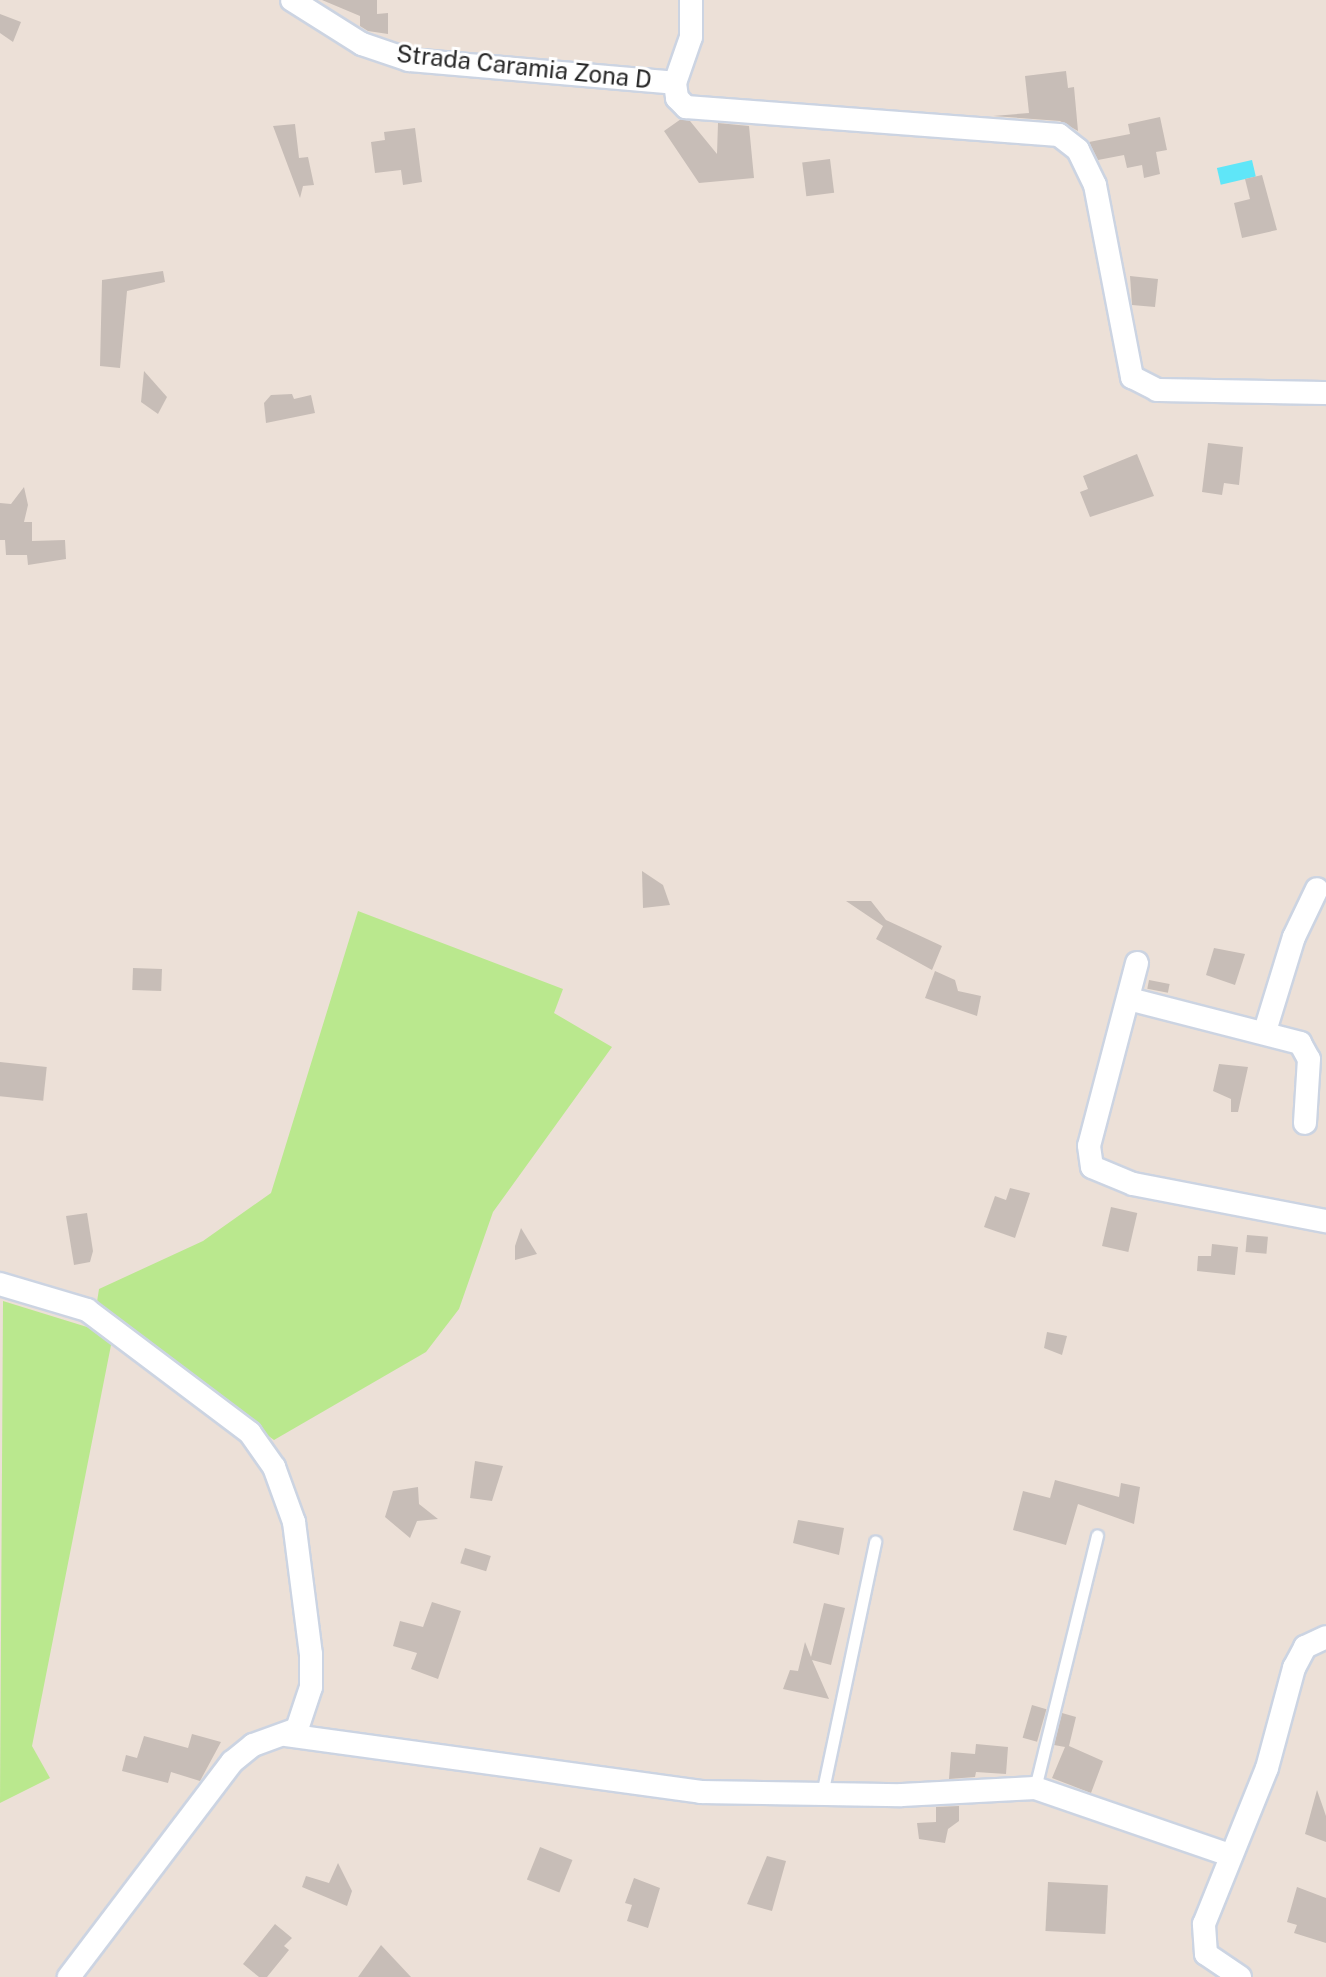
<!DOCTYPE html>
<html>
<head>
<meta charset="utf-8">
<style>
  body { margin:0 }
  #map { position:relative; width:1326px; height:1977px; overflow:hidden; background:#ece0d7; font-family:"Public Sans",sans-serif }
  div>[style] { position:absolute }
  .green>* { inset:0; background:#bae88e }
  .water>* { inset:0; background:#5fe6f8; transform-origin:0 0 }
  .building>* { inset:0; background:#c7bdb7; transform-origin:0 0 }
  .roads { filter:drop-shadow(2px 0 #ccd4e2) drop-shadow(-2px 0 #ccd4e2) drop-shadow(0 2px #ccd4e2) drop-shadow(0 -2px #ccd4e2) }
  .lane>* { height:11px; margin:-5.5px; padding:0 5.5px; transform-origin:5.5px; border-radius:5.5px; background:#fff }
  .street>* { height:22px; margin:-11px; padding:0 11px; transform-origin:11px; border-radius:11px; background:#fff }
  span { translate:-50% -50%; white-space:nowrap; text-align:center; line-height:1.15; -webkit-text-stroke:6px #fff; paint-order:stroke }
  .street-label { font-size:24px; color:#272727 }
</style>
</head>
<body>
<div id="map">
  <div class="green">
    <i style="clip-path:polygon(358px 911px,563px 989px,554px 1013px,612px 1047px,493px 1212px,459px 1309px,426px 1352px,274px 1440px,96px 1308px,99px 1289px,203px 1241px,271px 1193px)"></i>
    <i style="clip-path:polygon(3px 1301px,113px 1335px,32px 1746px,50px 1778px,0 1803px)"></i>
  </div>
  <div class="water">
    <i style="left:1252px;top:160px;width:17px;height:36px;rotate:77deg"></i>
  </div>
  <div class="building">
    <i style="clip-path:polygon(322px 0,377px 0,377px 14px,388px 13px,388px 34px,368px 31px,360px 26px,360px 16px)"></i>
    <i style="clip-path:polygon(0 14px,21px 22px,13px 42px,0 33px)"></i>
    <i style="clip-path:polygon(1066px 71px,1068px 88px,1074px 87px,1078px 131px,1060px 121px,993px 116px,1029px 113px,1025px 76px)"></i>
    <i style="clip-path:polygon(1160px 117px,1167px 150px,1156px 152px,1160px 174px,1144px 178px,1142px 165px,1127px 168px,1124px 155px,1098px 160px,1089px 142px,1130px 134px,1128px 124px)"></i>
    <i style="clip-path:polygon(681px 119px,690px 121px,717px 154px,718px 123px,749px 126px,754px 178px,699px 183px,664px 131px)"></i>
    <i style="clip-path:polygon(295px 124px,299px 158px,308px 157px,314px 185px,303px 186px,300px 198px,273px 126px)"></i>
    <i style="clip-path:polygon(415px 128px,422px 182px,403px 185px,401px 170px,375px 173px,371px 142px,385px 140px,384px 132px)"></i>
    <i style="left:830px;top:159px;width:34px;height:28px;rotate:83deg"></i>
    <i style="clip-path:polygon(1262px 175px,1277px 230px,1242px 238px,1234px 203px,1250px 199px,1245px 179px)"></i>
    <i style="clip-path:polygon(163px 271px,165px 282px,127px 291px,120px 368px,100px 366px,102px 280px)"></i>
    <i style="clip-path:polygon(1130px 276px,1158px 279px,1155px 307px,1132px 305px)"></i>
    <i style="clip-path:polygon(144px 371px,167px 397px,158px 414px,141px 402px)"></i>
    <i style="clip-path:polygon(292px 394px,294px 399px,311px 395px,315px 413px,266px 423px,264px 403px,271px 395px)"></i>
    <i style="clip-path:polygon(1208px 443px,1243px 447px,1239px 485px,1224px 483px,1222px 495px,1202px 492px)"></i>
    <i style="clip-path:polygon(1137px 454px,1154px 496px,1090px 517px,1080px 492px,1088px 489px,1083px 476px)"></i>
    <i style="clip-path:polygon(24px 487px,28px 505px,24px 522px,32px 522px,32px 541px,65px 540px,66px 559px,28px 565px,27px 555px,6px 555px,5px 540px,0 540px,0 503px,11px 504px)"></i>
    <i style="clip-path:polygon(642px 871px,663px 885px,670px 905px,643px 908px)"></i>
    <i style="clip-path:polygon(846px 901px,871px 901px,886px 920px,942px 946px,932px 970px,876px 939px,883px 926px)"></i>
    <i style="clip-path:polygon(1214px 948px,1245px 954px,1235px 985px,1206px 975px)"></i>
    <i style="left:133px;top:968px;width:29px;height:22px;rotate:2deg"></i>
    <i style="clip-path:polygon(935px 971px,955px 980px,958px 991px,981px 996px,977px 1016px,925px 998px)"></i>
    <i style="left:1149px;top:980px;width:21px;height:9px;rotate:11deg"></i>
    <i style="left:0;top:1062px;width:47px;height:34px;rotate:6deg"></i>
    <i style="clip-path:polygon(1219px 1064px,1248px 1067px,1238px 1112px,1231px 1112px,1231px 1099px,1213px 1091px)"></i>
    <i style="clip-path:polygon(1010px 1188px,1030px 1193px,1015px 1238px,984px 1227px,995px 1196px,1006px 1200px)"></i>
    <i style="left:1111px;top:1207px;width:27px;height:40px;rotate:13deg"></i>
    <i style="clip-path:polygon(87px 1213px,93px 1251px,90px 1262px,74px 1265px,66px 1216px)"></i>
    <i style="clip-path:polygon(521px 1228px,537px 1254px,515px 1260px,515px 1246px)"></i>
    <i style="left:1247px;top:1235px;width:21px;height:17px;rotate:5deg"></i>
    <i style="clip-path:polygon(1212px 1244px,1238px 1247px,1235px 1275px,1197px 1271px,1198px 1256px,1211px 1256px)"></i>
    <i style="clip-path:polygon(1047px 1332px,1067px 1336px,1062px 1355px,1044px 1348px)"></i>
    <i style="clip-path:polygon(475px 1461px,503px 1466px,492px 1501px,470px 1498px)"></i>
    <i style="clip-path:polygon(1055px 1480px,1119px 1497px,1121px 1483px,1140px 1487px,1134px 1524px,1078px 1504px,1066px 1545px,1013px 1530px,1023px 1491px,1050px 1498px)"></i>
    <i style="clip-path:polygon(418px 1487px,419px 1504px,438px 1519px,417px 1521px,410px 1538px,385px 1517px,393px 1491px)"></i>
    <i style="clip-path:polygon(798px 1520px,844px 1528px,839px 1555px,793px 1543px)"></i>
    <i style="left:465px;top:1548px;width:27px;height:16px;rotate:17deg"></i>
    <i style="clip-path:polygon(432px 1602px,461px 1611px,438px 1679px,411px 1669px,417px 1653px,393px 1646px,400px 1621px,423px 1627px)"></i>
    <i style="clip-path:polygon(824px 1603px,845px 1608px,831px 1665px,812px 1660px,829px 1699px,783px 1689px,790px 1670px,798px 1671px,805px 1642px,811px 1657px)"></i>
    <i style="left:1032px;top:1705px;width:15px;height:34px;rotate:16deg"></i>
    <i style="clip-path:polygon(1062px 1713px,1076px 1717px,1069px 1746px,1103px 1761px,1091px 1793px,1052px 1778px,1065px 1747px,1054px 1745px)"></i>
    <i style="clip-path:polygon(192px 1734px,221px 1742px,200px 1781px,171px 1772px,168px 1783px,122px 1771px,126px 1755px,137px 1758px,144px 1736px,188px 1748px)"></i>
    <i style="clip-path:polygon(976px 1744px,1008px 1747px,1006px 1774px,976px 1772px,975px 1777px,949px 1779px,951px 1752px,975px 1754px)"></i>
    <i style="clip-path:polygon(1317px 1790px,1326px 1816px,1326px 1842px,1305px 1834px)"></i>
    <i style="clip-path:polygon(959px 1806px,959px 1821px,948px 1829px,945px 1843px,919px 1839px,917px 1823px,936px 1822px,936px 1807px)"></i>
    <i style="left:540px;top:1847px;width:35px;height:35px;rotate:22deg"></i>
    <i style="clip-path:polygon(767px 1856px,786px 1861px,772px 1911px,747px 1904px)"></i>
    <i style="clip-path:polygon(338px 1863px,352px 1891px,347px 1906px,302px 1887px,306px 1876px,329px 1883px)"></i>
    <i style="clip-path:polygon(634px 1878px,660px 1888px,648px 1928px,627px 1921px,632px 1905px,625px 1903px)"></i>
    <i style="left:1048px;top:1882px;width:60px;height:49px;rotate:3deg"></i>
    <i style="clip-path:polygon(1297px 1887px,1326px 1898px,1326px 1943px,1294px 1933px,1297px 1925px,1287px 1922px)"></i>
    <i style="clip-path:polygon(275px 1924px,292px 1938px,284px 1946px,289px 1950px,267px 1977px,259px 1977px,243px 1964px)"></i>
    <i style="clip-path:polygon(381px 1945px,411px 1977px,358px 1977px)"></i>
  </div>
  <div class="roads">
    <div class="lane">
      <i style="left:1035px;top:1788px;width:260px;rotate:-76.2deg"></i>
      <i style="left:822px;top:1794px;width:258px;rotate:-78.1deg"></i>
    </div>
    <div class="street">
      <i style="left:292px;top:0;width:83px;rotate:32.2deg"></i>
      <i style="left:362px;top:44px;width:50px;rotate:18.8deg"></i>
      <i style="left:409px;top:60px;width:267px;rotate:4.9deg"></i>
      <i style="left:691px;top:0;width:37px;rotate:90deg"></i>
      <i style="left:691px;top:37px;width:49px;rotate:109.2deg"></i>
      <i style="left:675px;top:83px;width:15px;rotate:82deg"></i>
      <i style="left:677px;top:98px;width:13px;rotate:45deg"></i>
      <i style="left:686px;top:107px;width:374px;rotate:4.3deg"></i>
      <i style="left:1059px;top:135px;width:24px;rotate:38deg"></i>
      <i style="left:1078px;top:150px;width:39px;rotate:64deg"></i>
      <i style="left:1095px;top:185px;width:196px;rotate:79.1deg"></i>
      <i style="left:1132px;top:377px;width:28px;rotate:27deg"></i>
      <i style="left:1157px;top:390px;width:169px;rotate:1deg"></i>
      <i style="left:1137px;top:963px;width:189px;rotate:104.7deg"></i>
      <i style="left:1089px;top:1146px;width:21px;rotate:82deg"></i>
      <i style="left:1092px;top:1167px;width:44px;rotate:22.5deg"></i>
      <i style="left:1133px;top:1184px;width:197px;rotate:10.9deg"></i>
      <i style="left:1129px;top:999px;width:177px;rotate:14.4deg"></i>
      <i style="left:1300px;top:1043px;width:18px;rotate:61deg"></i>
      <i style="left:1309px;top:1059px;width:64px;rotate:93.6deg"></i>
      <i style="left:1265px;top:1031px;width:98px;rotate:-72.9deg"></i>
      <i style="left:1294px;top:937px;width:53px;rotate:-64.4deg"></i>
      <i style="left:0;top:1284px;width:91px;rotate:16.6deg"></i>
      <i style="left:87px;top:1310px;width:204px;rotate:37deg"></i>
      <i style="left:250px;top:1433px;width:42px;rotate:54.8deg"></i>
      <i style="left:274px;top:1467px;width:59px;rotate:70deg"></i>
      <i style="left:294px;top:1522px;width:133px;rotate:82.7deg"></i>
      <i style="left:311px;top:1654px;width:33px;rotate:90deg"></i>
      <i style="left:311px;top:1687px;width:44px;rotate:108.4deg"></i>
      <i style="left:297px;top:1729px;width:47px;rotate:160deg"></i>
      <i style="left:253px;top:1745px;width:27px;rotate:141deg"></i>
      <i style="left:232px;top:1762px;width:270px;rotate:127.2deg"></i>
      <i style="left:286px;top:1735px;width:419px;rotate:7.8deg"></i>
      <i style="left:701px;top:1792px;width:201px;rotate:0.9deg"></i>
      <i style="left:902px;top:1795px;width:133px;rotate:-3deg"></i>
      <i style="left:1035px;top:1788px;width:206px;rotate:19deg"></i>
      <i style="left:1240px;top:1977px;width:41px;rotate:-145.9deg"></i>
      <i style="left:1206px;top:1954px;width:30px;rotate:-94deg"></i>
      <i style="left:1204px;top:1924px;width:168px;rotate:-68deg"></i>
      <i style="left:1267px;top:1768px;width:104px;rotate:-74.9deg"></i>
      <i style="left:1294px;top:1668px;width:24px;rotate:-62deg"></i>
      <i style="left:1305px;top:1647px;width:23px;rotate:-25deg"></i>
    </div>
  </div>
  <div class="street-label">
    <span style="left:524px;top:67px;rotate:6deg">Strada Caramia Zona D</span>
  </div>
</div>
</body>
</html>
